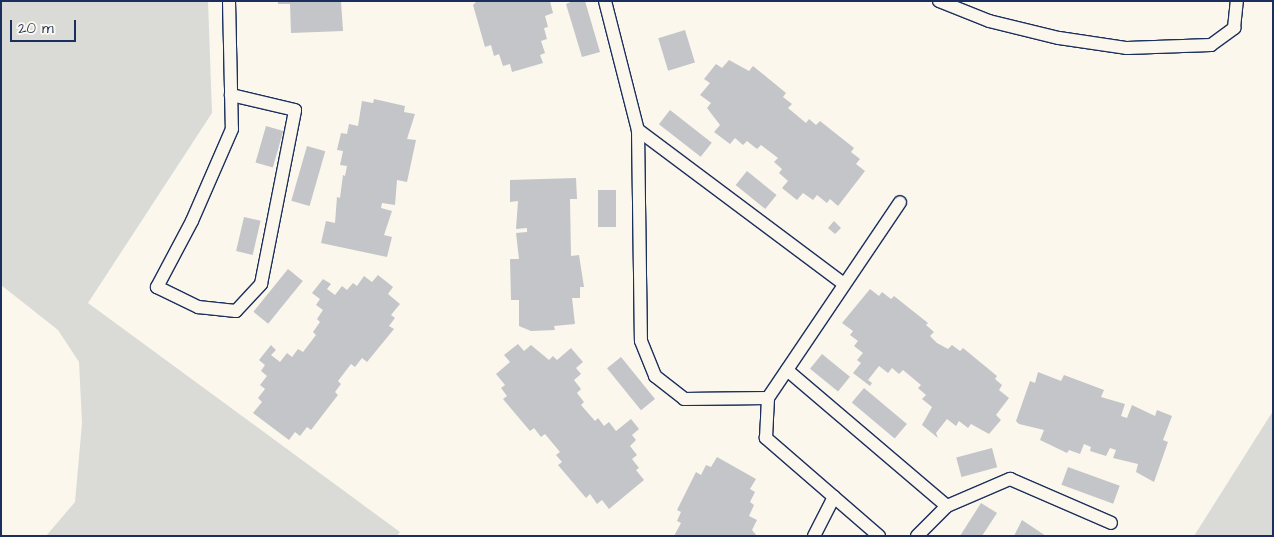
<!DOCTYPE html>
<html>
<head>
<meta charset="utf-8">
<style>
  body { margin:0 }
  #map { position:relative; width:1274px; height:537px; overflow:hidden; background:#fbf7ec; font-family:"Architects Daughter",sans-serif }
  div>[style] { position:absolute }
  .green>* { inset:0; background:#dadad7 }
  .building>* { inset:0; background:#c3c5c9; transform-origin:0 0 }
  .roads { filter:drop-shadow(1px 0 #1b2f5e) drop-shadow(-1px 0 #1b2f5e) drop-shadow(0 1px #1b2f5e) drop-shadow(0 -1px #1b2f5e) }
  .lane>* { height:12px; margin:-6px; padding:0 6px; transform-origin:6px; border-radius:6px; background:#fbf7ec }
  span { translate:-50% -50%; white-space:nowrap; text-align:center; line-height:1.15; -webkit-text-stroke:4px #fbf7ec; paint-order:stroke }
  .frame { position:absolute; inset:0; border:2px solid #1b2f5e; pointer-events:none }
  .scale { position:absolute; left:10px; top:20px; width:66px; height:22px; box-sizing:border-box; border:2px solid #1b2f5e; border-top:0; padding-left:6px; font-size:15px; line-height:18px; white-space:nowrap; color:#1b2f5e; -webkit-text-stroke:4px #fbf7ec; paint-order:stroke }
</style>
</head>
<body>
<div id="map">
  <div class="green">
    <i style="clip-path:polygon(1px 1px,208px 1px,212px 113px,88px 303px,400px 532px,397px 536px,46px 536px,75px 502px,82px 423px,79px 362px,58px 330px,1px 285px)"></i>
    <i style="clip-path:polygon(1273px 411px,1273px 536px,1194px 536px)"></i>
  </div>
  <div class="building">
    <i style="clip-path:polygon(278px 1px,341px 1px,343px 31px,291px 33px,290px 4px,278px 4px)"></i>
    <i style="clip-path:polygon(477px 1px,550px 1px,553px 13px,545px 16px,548px 27px,544px 28px,547px 39px,541px 41px,545px 53px,540px 55px,543px 63px,512px 72px,510px 64px,503px 66px,499px 54px,494px 56px,491px 45px,485px 47px,473px 5px)"></i>
    <i style="clip-path:polygon(573px 1px,585px 1px,600px 52px,582px 57px,566px 4px)"></i>
    <i style="left:685px;top:30px;width:34px;height:28px;rotate:73deg"></i>
    <i style="clip-path:polygon(729px 60px,749px 71px,753px 66px,786px 93px,783px 97px,792px 104px,788px 108px,806px 123px,809px 119px,816px 125px,820px 121px,854px 148px,851px 152px,860px 159px,856px 164px,865px 171px,838px 206px,830px 199px,827px 203px,817px 195px,813px 200px,803px 193px,797px 200px,782px 188px,788px 181px,779px 173px,782px 169px,774px 162px,778px 158px,761px 145px,757px 149px,747px 141px,743px 145px,735px 138px,730px 144px,714px 132px,720px 125px,707px 108px,711px 103px,700px 95px,710px 83px,704px 79px,716px 64px,722px 68px)"></i>
    <i style="clip-path:polygon(374px 99px,405px 106px,404px 112px,415px 114px,407px 139px,416px 140px,407px 182px,397px 180px,395px 205px,382px 203px,381px 208px,392px 211px,384px 235px,392px 237px,387px 257px,321px 243px,326px 221px,335px 223px,337px 197px,340px 198px,343px 175px,345px 176px,347px 166px,340px 165px,343px 151px,337px 150px,341px 133px,347px 134px,349px 124px,358px 126px,362px 101px,373px 103px)"></i>
    <i style="left:670px;top:110px;width:53px;height:18px;rotate:38deg"></i>
    <i style="left:266px;top:126px;width:18px;height:38px;rotate:16deg"></i>
    <i style="left:307px;top:146px;width:19px;height:57px;rotate:16deg"></i>
    <i style="left:747px;top:171px;width:38px;height:18px;rotate:39deg"></i>
    <i style="clip-path:polygon(576px 178px,577px 199px,570px 199px,571px 256px,579px 255px,584px 287px,580px 287px,580px 298px,572px 298px,575px 324px,554px 326px,555px 330px,531px 331px,519px 326px,519px 300px,511px 300px,510px 259px,519px 259px,516px 233px,527px 232px,527px 228px,516px 229px,518px 201px,510px 202px,510px 180px)"></i>
    <i style="left:616px;top:190px;width:37px;height:18px;rotate:90deg"></i>
    <i style="left:244px;top:217px;width:17px;height:35px;rotate:13deg"></i>
    <i style="clip-path:polygon(834px 221px,841px 228px,835px 234px,828px 228px)"></i>
    <i style="left:288px;top:269px;width:19px;height:55px;rotate:39deg"></i>
    <i style="clip-path:polygon(378px 275px,393px 287px,388px 294px,400px 304px,391px 315px,395px 318px,389px 326px,394px 329px,367px 362px,362px 358px,355px 367px,351px 364px,338px 381px,341px 384px,335px 392px,338px 395px,311px 430px,307px 427px,300px 436px,295px 432px,289px 440px,253px 413px,262px 402px,258px 398px,265px 389px,260px 385px,267px 376px,261px 371px,265px 365px,259px 360px,271px 345px,276px 350px,271px 355px,280px 362px,287px 353px,292px 357px,298px 349px,303px 352px,316px 335px,313px 332px,320px 322px,317px 319px,323px 310px,316px 305px,320px 299px,312px 293px,323px 279px,331px 284px,327px 289px,335px 295px,342px 286px,347px 290px,353px 283px,357px 286px,364px 276px,372px 282px)"></i>
    <i style="clip-path:polygon(870px 289px,879px 296px,882px 292px,891px 299px,894px 296px,928px 323px,926px 325px,934px 332px,930px 336px,937px 343px,948px 349px,952px 345px,960px 351px,963px 348px,997px 376px,995px 379px,1002px 385px,999px 390px,1009px 398px,996px 415px,1001px 420px,989px 434px,971px 424px,968px 428px,959px 421px,956px 426px,947px 419px,936px 433px,938px 438px,922px 425px,932px 407px,922px 399px,926px 395px,918px 388px,921px 385px,903px 370px,899px 374px,892px 368px,888px 373px,879px 366px,868px 380px,872px 383px,870px 386px,853px 373px,861px 363px,857px 360px,863px 353px,854px 346px,858px 341px,850px 335px,853px 331px,842px 323px)"></i>
    <i style="clip-path:polygon(518px 344px,524px 351px,531px 345px,549px 360px,553px 356px,557px 360px,571px 348px,583px 362px,576px 368px,581px 374px,574px 380px,581px 389px,577px 393px,584px 402px,581px 405px,595px 421px,598px 418px,604px 426px,609px 422px,616px 431px,631px 419px,639px 429px,632px 435px,636px 440px,630px 446px,637px 455px,632px 459px,639px 468px,636px 470px,644px 480px,609px 509px,602px 500px,597px 504px,590px 494px,586px 498px,558px 465px,562px 462px,556px 455px,560px 452px,545px 434px,541px 437px,534px 428px,530px 431px,503px 399px,507px 396px,501px 388px,505px 385px,496px 374px,510px 362px,504px 355px)"></i>
    <i style="left:822px;top:354px;width:36px;height:19px;rotate:39deg"></i>
    <i style="left:621px;top:357px;width:54px;height:18px;rotate:51deg"></i>
    <i style="clip-path:polygon(1038px 372px,1061px 381px,1064px 375px,1104px 390px,1101px 397px,1125px 404px,1121px 416px,1127px 418px,1132px 405px,1155px 416px,1157px 410px,1172px 416px,1163px 440px,1168px 442px,1154px 482px,1136px 472px,1138px 464px,1113px 458px,1116px 450px,1110px 448px,1106px 456px,1090px 451px,1091px 447px,1084px 444px,1080px 454px,1069px 450px,1067px 453px,1040px 440px,1044px 430px,1019px 424px,1016px 421px,1030px 381px,1035px 383px)"></i>
    <i style="left:864px;top:388px;width:56px;height:19px;rotate:40deg"></i>
    <i style="left:992px;top:448px;width:20px;height:37px;rotate:75deg"></i>
    <i style="clip-path:polygon(717px 457px,756px 479px,750px 489px,755px 492px,750px 502px,754px 505px,749px 516px,757px 520px,752px 530px,757px 536px,674px 536px,681px 523px,677px 521px,681px 512px,677px 510px,696px 472px,701px 475px,706px 465px,711px 467px)"></i>
    <i style="left:1068px;top:467px;width:55px;height:19px;rotate:20deg"></i>
    <i style="clip-path:polygon(981px 503px,997px 513px,982px 536px,960px 536px)"></i>
    <i style="clip-path:polygon(1022px 520px,1046px 536px,1014px 536px)"></i>
  </div>
  <div class="roads">
    <div class="lane">
      <i style="left:229px;top:1px;width:128px;rotate:88.7deg"></i>
      <i style="left:232px;top:129px;width:100px;rotate:113.5deg"></i>
      <i style="left:192px;top:221px;width:75px;rotate:117.9deg"></i>
      <i style="left:157px;top:287px;width:46px;rotate:26deg"></i>
      <i style="left:198px;top:307px;width:38px;rotate:6deg"></i>
      <i style="left:236px;top:311px;width:37px;rotate:-47deg"></i>
      <i style="left:261px;top:284px;width:177px;rotate:-78.9deg"></i>
      <i style="left:295px;top:110px;width:66px;rotate:-166.8deg"></i>
      <i style="left:605px;top:1px;width:133px;rotate:75.7deg"></i>
      <i style="left:638px;top:130px;width:211px;rotate:89.2deg"></i>
      <i style="left:641px;top:341px;width:38px;rotate:68deg"></i>
      <i style="left:655px;top:376px;width:37px;rotate:38deg"></i>
      <i style="left:684px;top:399px;width:84px;rotate:-0.7deg"></i>
      <i style="left:939px;top:1px;width:54px;rotate:21.8deg"></i>
      <i style="left:989px;top:21px;width:72px;rotate:13.7deg"></i>
      <i style="left:1059px;top:38px;width:69px;rotate:8.4deg"></i>
      <i style="left:1127px;top:48px;width:84px;rotate:-2deg"></i>
      <i style="left:1211px;top:45px;width:29px;rotate:-36deg"></i>
      <i style="left:1234px;top:28px;width:27px;rotate:-84deg"></i>
      <i style="left:638px;top:130px;width:257px;rotate:36.8deg"></i>
      <i style="left:787px;top:370px;width:210px;rotate:40.4deg"></i>
      <i style="left:947px;top:506px;width:69px;rotate:-23.2deg"></i>
      <i style="left:1010px;top:479px;width:110px;rotate:23.5deg"></i>
      <i style="left:814px;top:536px;width:44px;rotate:-62.9deg"></i>
      <i style="left:879px;top:536px;width:150px;rotate:-139.1deg"></i>
      <i style="left:766px;top:438px;width:40px;rotate:-87.1deg"></i>
      <i style="left:768px;top:398px;width:236px;rotate:-56deg"></i>
      <i style="left:917px;top:536px;width:42px;rotate:-45deg"></i>
    </div>
  </div>
  <div class="frame"></div>
  <div class="scale">20 m</div>
</div>
</body>
</html>
